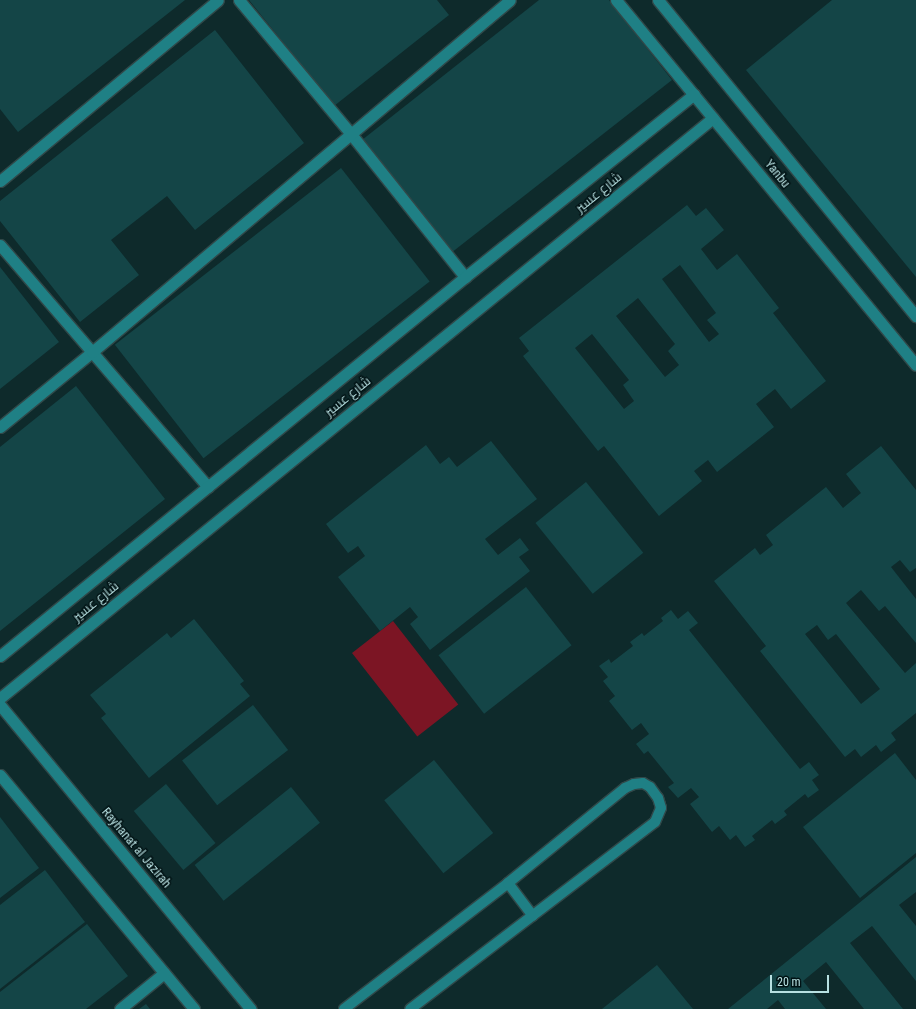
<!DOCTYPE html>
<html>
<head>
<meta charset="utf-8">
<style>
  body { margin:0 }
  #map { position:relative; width:916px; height:1009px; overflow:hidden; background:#0e2a2b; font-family:"Roboto Condensed",Cairo,sans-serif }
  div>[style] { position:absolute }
  .green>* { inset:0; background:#7c1524; transform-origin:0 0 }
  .building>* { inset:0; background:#144547; transform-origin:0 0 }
  .roads { filter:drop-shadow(1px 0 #304849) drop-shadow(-1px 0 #304849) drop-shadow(0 1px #304849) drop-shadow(0 -1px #304849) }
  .service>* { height:10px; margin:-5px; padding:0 5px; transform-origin:5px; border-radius:5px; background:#1f8085 }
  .minor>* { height:11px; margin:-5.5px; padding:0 5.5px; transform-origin:5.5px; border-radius:5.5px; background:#1f8085 }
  span { translate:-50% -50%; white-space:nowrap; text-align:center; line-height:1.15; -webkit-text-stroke:3px #001214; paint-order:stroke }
  .street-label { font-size:13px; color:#b7e0e1 }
  .scale { position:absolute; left:770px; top:975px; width:59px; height:18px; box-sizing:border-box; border:2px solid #b7e0e1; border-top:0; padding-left:5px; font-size:12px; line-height:14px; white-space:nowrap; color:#b7e0e1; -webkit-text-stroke:3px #001214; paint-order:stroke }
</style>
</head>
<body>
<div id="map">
  <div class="green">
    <i style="left:393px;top:621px;width:106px;height:52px;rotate:52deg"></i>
  </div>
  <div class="building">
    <i style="clip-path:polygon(0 0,185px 0,18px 132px,0 109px)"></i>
    <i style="clip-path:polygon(249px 0,437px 0,449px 15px,334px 106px)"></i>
    <i style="clip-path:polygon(539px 0,609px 0,672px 80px,451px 253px,362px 140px)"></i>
    <i style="clip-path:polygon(832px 0,916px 0,916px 277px,746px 70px)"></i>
    <i style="clip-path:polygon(215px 30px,304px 143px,195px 230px,167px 196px,111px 240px,139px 275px,80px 322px,0 221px,0 201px)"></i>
    <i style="left:341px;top:168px;width:144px;height:287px;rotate:52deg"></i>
    <i style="clip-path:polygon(evenodd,687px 205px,696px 216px,706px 208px,724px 230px,701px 249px,717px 270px,737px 254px,779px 308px,773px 313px,826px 381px,791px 409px,775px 389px,756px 404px,774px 427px,717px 472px,708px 460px,694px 471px,702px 481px,659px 516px,604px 446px,598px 451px,523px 356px,529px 351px,519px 338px,687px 205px,680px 265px,716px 313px,707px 320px,719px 334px,709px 342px,662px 279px,680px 265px,687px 205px,638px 298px,675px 344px,668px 351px,679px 365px,665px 377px,616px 316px,638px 298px,687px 205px,592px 334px,629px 380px,623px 385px,634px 401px,624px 409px,575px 348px,592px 334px)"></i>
    <i style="clip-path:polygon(0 267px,59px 342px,0 389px)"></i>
    <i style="clip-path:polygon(76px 386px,165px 499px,0 631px,0 447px)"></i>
    <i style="clip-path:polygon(491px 441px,537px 499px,485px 539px,498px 555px,520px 538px,529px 550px,519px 557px,530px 571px,430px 650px,410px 624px,418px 617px,410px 607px,380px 631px,338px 577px,365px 556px,358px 546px,348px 553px,326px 524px,426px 445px,440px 464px,449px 457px,457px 467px)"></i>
    <i style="clip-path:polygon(evenodd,881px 446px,916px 490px,916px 568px,910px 572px,900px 560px,891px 567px,916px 599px,916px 643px,885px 606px,879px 611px,861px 590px,846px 603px,905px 673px,916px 663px,916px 713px,891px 733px,896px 740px,881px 752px,876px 745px,861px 757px,855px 749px,845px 757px,760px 651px,766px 646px,714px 581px,755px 548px,760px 555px,773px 545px,766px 535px,826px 487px,843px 508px,861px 493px,846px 474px,881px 446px,817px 625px,828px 640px,836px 634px,880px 689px,861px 704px,805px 634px,817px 625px)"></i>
    <i style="left:586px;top:482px;width:91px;height:65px;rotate:51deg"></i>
    <i style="left:526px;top:587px;width:74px;height:111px;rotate:52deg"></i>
    <i style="clip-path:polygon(671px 610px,678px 619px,688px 611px,698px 623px,689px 630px,800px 769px,809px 762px,819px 775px,812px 780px,819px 790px,808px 798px,805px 794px,784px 811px,787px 815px,775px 824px,772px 820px,752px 836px,755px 840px,745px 847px,736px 835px,730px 840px,719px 826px,712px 832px,690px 804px,699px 797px,691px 788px,678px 798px,668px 787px,674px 783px,648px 751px,644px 754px,636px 744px,649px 734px,641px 723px,632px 730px,609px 701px,615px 696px,603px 681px,608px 677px,599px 666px,609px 659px,611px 663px,633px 646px,630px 642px,642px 633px,644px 636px,663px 621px,661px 618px)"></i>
    <i style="clip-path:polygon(194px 619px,244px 681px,240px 684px,250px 696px,149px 778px,101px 718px,106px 714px,90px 695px,167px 633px,171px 638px)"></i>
    <i style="left:253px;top:705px;width:57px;height:90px;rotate:52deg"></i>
    <i style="clip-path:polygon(895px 753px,916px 780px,916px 853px,860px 898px,803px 827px)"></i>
    <i style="left:434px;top:760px;width:94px;height:64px;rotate:51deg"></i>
    <i style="left:166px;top:784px;width:77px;height:42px;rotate:50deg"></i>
    <i style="left:291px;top:787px;width:46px;height:124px;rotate:51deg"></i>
    <i style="clip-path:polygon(0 817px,39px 868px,0 898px)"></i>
    <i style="clip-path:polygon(916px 857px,916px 892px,899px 905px,916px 926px,916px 981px,872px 926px,850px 943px,903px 1009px,864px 1009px,826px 962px,803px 981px,826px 1009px,785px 1009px,778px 1000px,767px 1009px,728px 1009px)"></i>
    <i style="clip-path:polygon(45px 870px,85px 922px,0 989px,0 905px)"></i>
    <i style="clip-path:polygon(87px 924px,128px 976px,86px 1009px,0 1009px,0 992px)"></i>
    <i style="clip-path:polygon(657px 965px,693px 1009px,602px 1009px)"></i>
    <i style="clip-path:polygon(146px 1004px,150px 1009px,139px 1009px)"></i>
  </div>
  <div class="roads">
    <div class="service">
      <i style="left:508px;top:883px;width:41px;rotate:52.9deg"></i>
      <i style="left:344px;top:1009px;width:207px;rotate:-37.5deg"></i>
      <i style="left:508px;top:883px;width:151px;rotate:-39.1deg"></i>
      <i style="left:625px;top:788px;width:10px;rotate:-24deg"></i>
      <i style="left:634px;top:784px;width:9px;rotate:-6deg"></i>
      <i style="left:643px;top:783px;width:8px;rotate:30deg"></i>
      <i style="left:650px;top:787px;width:14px;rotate:54deg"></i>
      <i style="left:658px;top:798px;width:10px;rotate:73deg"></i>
      <i style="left:661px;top:808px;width:15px;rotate:113deg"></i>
      <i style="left:655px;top:822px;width:308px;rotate:142.6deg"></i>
    </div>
    <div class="minor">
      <i style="left:239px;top:0;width:175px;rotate:50.1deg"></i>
      <i style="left:351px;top:134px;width:183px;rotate:51.4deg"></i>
      <i style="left:616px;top:0;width:472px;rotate:50.6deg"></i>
      <i style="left:658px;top:0;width:408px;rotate:50.8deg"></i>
      <i style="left:0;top:181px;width:283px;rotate:-39.7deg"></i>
      <i style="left:0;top:245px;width:319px;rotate:49.3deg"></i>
      <i style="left:0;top:427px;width:119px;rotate:-39.2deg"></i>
      <i style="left:92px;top:352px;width:546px;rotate:-40.1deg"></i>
      <i style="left:0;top:656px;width:600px;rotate:-39.18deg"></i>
      <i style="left:465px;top:277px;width:293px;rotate:-38.6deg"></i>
      <i style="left:0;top:698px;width:919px;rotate:-39.13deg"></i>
      <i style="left:0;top:705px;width:394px;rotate:50.5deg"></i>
      <i style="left:0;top:775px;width:304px;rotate:50.3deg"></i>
      <i style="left:120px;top:1009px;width:57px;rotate:-39.3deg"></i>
    </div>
  </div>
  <div class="street-label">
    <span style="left:777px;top:174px;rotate:51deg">Yanbu</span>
    <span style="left:599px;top:193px;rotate:-39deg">شارع عسير</span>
    <span style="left:348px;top:397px;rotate:-39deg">شارع عسير</span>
    <span style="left:96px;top:602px;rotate:-39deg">شارع عسير</span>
    <span style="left:136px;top:848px;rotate:50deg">Rayhanat al Jazirah</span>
  </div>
  <div class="scale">20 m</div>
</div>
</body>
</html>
